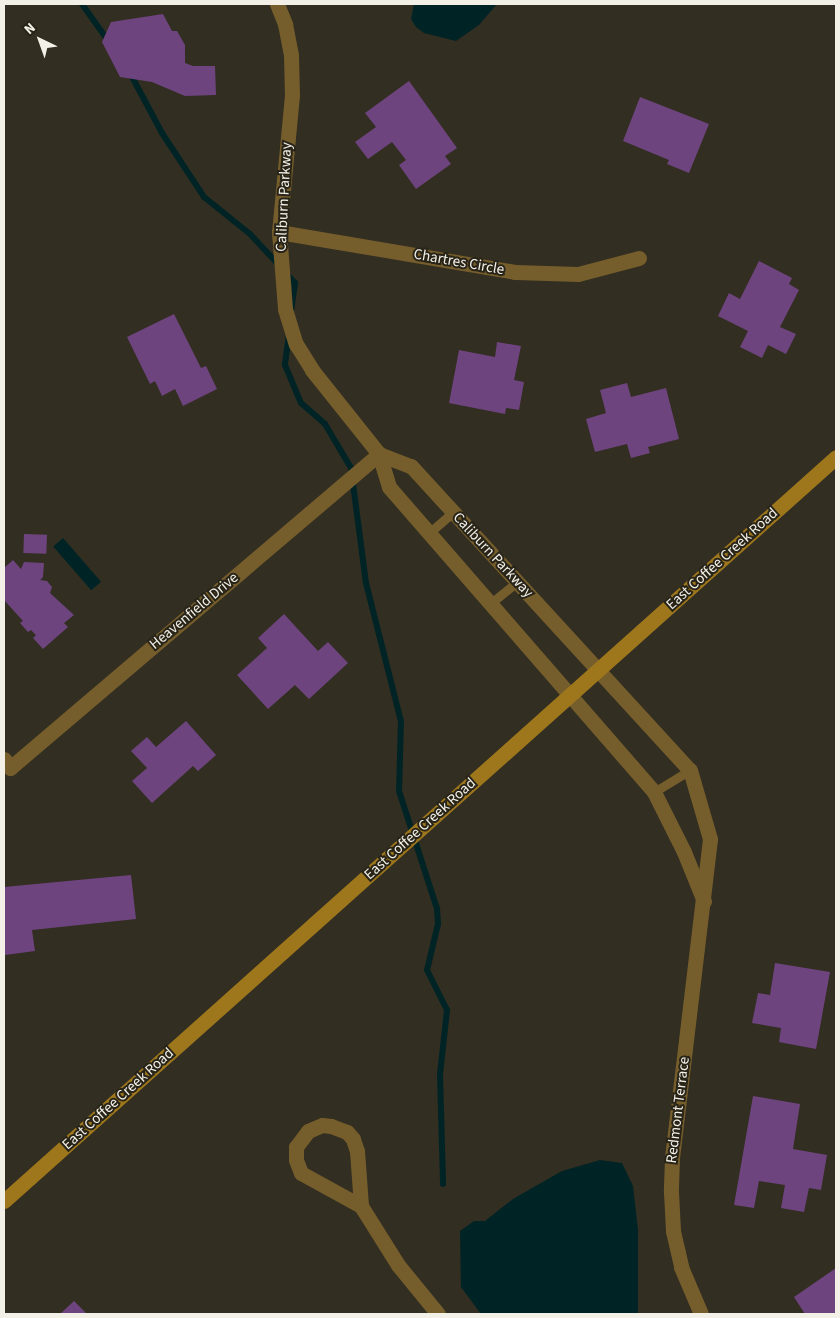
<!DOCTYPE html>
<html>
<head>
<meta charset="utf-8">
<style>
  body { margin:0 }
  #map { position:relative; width:840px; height:1318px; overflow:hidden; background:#322e21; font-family:"Source Sans 3",sans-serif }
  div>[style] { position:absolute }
  .water>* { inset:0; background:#002426; transform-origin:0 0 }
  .stream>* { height:6px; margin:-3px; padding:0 3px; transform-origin:3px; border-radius:3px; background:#002426 }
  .building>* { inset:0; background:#6e447f; transform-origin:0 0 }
  .lane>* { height:9px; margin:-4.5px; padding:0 4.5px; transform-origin:4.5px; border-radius:4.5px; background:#765e2c }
  .street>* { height:15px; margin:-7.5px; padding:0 7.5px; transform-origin:7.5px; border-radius:7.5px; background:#765e2c }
  .secondary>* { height:15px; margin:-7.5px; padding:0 7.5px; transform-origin:7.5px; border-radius:7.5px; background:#9e771d }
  span { translate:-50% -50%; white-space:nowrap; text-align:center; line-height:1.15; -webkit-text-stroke:4px #282418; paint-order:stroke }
  .street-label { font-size:15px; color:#f3f0e8 }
  .frame { position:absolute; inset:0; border:5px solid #f3f0e8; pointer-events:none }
  .north { position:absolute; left:15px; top:15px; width:50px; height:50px; -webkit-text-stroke:4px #282418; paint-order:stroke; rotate:318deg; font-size:14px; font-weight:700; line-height:20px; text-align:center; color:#f3f0e8 }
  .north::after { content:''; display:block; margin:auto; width:18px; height:22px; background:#f3f0e8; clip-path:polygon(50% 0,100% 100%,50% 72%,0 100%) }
</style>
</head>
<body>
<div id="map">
  <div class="water">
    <i style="clip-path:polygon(414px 4px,497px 4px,479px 25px,456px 41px,424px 33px,416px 27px,411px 19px)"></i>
    <i style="left:63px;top:538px;width:58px;height:13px;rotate:49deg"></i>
    <i style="clip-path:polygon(600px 1160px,622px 1163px,633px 1186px,638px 1230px,638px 1314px,481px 1314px,461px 1287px,460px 1231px,474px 1221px,485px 1221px,513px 1199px,562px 1171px)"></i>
  </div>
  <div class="stream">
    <i style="left:82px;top:4px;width:47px;rotate:54.6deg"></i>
    <i style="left:130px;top:73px;width:68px;rotate:61.9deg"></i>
    <i style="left:162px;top:133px;width:77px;rotate:56.7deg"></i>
    <i style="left:204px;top:197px;width:59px;rotate:38.8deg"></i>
    <i style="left:250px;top:234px;width:41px;rotate:47deg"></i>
    <i style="left:285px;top:272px;width:15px;rotate:48deg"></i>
    <i style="left:295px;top:283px;width:30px;rotate:98deg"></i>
    <i style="left:289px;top:335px;width:30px;rotate:98deg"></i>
    <i style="left:285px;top:365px;width:41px;rotate:67.2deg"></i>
    <i style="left:301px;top:403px;width:32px;rotate:41deg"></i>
    <i style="left:325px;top:424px;width:51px;rotate:59.4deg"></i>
    <i style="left:351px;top:468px;width:116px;rotate:82.6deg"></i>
    <i style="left:366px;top:583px;width:142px;rotate:75.8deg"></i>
    <i style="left:401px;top:721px;width:70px;rotate:91.6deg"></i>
    <i style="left:399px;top:791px;width:124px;rotate:72.1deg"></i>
    <i style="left:437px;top:909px;width:15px;rotate:86deg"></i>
    <i style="left:438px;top:924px;width:47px;rotate:103.4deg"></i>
    <i style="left:427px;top:970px;width:45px;rotate:63.4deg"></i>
    <i style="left:447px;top:1010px;width:64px;rotate:96.2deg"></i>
    <i style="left:440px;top:1074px;width:110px;rotate:88.4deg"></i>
  </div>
  <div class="building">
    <i style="clip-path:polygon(163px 14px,172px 31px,177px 31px,185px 45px,185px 63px,193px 66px,215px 66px,216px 95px,185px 96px,152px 82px,120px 77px,102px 42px,111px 22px)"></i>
    <i style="clip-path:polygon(409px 81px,457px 148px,445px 156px,451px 164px,416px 189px,399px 165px,406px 160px,392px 142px,368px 159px,355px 142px,376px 127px,365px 113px)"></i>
    <i style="clip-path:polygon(640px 97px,709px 124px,689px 173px,667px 164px,669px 160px,623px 141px)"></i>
    <i style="clip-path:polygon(759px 261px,792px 278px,789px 284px,799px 290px,780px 327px,796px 334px,786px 354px,768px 345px,762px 358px,740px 347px,748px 331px,718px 316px,729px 293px,740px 299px)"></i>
    <i style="clip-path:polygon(174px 314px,201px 368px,206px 366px,217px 389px,183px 406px,175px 389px,162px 396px,155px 381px,150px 384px,127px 337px)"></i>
    <i style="clip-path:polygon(497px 342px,521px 346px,514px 380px,524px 382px,519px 410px,506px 408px,505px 414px,449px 403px,459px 350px,495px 357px)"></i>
    <i style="clip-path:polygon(627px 383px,631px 397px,666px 388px,679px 439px,648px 447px,650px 453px,631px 458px,627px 444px,595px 452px,586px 419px,606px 413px,600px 390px)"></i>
    <i style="left:24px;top:534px;width:23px;height:19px;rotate:2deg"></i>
    <i style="clip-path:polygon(13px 560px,21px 569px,24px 562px,44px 563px,43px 577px,40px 580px,47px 581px,52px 587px,50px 593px,74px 615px,64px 623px,68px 627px,43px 649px,33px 638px,36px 635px,31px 630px,28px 632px,20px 623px,23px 621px,4px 600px,4px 568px)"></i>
    <i style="clip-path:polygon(284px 614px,318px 651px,328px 642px,348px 663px,309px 699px,295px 685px,268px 709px,237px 675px,267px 648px,258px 638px)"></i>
    <i style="clip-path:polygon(186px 721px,216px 755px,198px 771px,193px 766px,152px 803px,132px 781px,147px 768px,131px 751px,147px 737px,156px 747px)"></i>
    <i style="clip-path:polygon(131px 875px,136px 919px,32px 930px,35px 951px,5px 955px,4px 887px)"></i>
    <i style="clip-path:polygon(775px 963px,830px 972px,816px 1049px,779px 1042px,781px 1028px,752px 1023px,758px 993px,770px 995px)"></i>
    <i style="clip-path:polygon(753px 1096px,800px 1104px,793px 1149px,827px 1155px,821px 1190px,809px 1188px,804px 1212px,781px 1208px,785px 1185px,759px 1181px,754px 1208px,734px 1205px)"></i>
    <i style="clip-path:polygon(836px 1268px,836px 1314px,805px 1314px,794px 1297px)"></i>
    <i style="clip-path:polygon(74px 1301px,87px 1314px,60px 1314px)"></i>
  </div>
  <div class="lane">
    <i style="left:429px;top:533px;width:32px;rotate:-41deg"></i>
    <i style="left:491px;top:603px;width:33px;rotate:-39deg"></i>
    <i style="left:654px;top:792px;width:42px;rotate:-31.4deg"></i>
  </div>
  <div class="street">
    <i style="left:277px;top:4px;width:22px;rotate:68deg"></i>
    <i style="left:285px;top:24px;width:32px;rotate:79deg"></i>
    <i style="left:291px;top:55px;width:40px;rotate:88.6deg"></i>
    <i style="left:292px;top:95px;width:138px;rotate:95.4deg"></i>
    <i style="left:279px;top:232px;width:77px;rotate:85.5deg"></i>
    <i style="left:285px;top:309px;width:37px;rotate:73deg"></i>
    <i style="left:296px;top:344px;width:31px;rotate:58deg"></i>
    <i style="left:312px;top:370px;width:107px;rotate:51.4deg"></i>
    <i style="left:379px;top:454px;width:34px;rotate:73deg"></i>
    <i style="left:389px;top:487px;width:404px;rotate:49deg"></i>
    <i style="left:654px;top:792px;width:67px;rotate:63.4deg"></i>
    <i style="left:684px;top:852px;width:53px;rotate:67.8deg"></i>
    <i style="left:279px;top:232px;width:239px;rotate:9.6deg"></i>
    <i style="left:515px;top:272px;width:63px;rotate:1.8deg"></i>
    <i style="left:578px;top:274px;width:63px;rotate:-14.7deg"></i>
    <i style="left:379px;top:454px;width:34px;rotate:21deg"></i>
    <i style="left:411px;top:466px;width:413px;rotate:47.5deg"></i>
    <i style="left:690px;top:770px;width:72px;rotate:73.8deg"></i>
    <i style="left:710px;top:839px;width:321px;rotate:96.8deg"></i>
    <i style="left:672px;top:1158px;width:34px;rotate:92deg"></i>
    <i style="left:671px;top:1192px;width:39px;rotate:87deg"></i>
    <i style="left:673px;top:1231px;width:37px;rotate:77deg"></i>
    <i style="left:681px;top:1267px;width:51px;rotate:66.9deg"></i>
    <i style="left:4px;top:759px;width:11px;rotate:56deg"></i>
    <i style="left:10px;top:768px;width:485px;rotate:-40.4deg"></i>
    <i style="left:361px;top:1206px;width:68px;rotate:-151.2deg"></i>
    <i style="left:301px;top:1173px;width:14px;rotate:-111deg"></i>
    <i style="left:296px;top:1160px;width:13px;rotate:-90deg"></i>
    <i style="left:296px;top:1147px;width:20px;rotate:-53deg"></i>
    <i style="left:308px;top:1131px;width:15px;rotate:-23deg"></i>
    <i style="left:322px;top:1125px;width:9px;rotate:6deg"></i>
    <i style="left:331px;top:1126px;width:17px;rotate:21deg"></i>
    <i style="left:347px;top:1132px;width:9px;rotate:49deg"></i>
    <i style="left:353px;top:1139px;width:13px;rotate:72deg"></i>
    <i style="left:357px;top:1151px;width:55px;rotate:85.8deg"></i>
    <i style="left:361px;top:1206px;width:70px;rotate:57.9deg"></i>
    <i style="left:398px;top:1265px;width:63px;rotate:50.8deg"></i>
  </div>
  <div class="secondary">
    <i style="left:4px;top:1201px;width:1116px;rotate:-41.8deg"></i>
  </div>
  <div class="street-label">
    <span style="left:284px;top:197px;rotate:-87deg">Caliburn Parkway</span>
    <span style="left:459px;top:262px;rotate:10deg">Chartres Circle</span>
    <span style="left:493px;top:555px;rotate:47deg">Caliburn Parkway</span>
    <span style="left:722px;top:559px;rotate:-42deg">East Coffee Creek Road</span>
    <span style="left:194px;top:611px;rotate:-40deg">Heavenfield Drive</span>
    <span style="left:420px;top:829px;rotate:-42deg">East Coffee Creek Road</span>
    <span style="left:118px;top:1099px;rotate:-42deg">East Coffee Creek Road</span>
    <span style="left:678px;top:1110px;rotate:-83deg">Redmont Terrace</span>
  </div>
  <div class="frame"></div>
  <div class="north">N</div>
</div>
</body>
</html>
